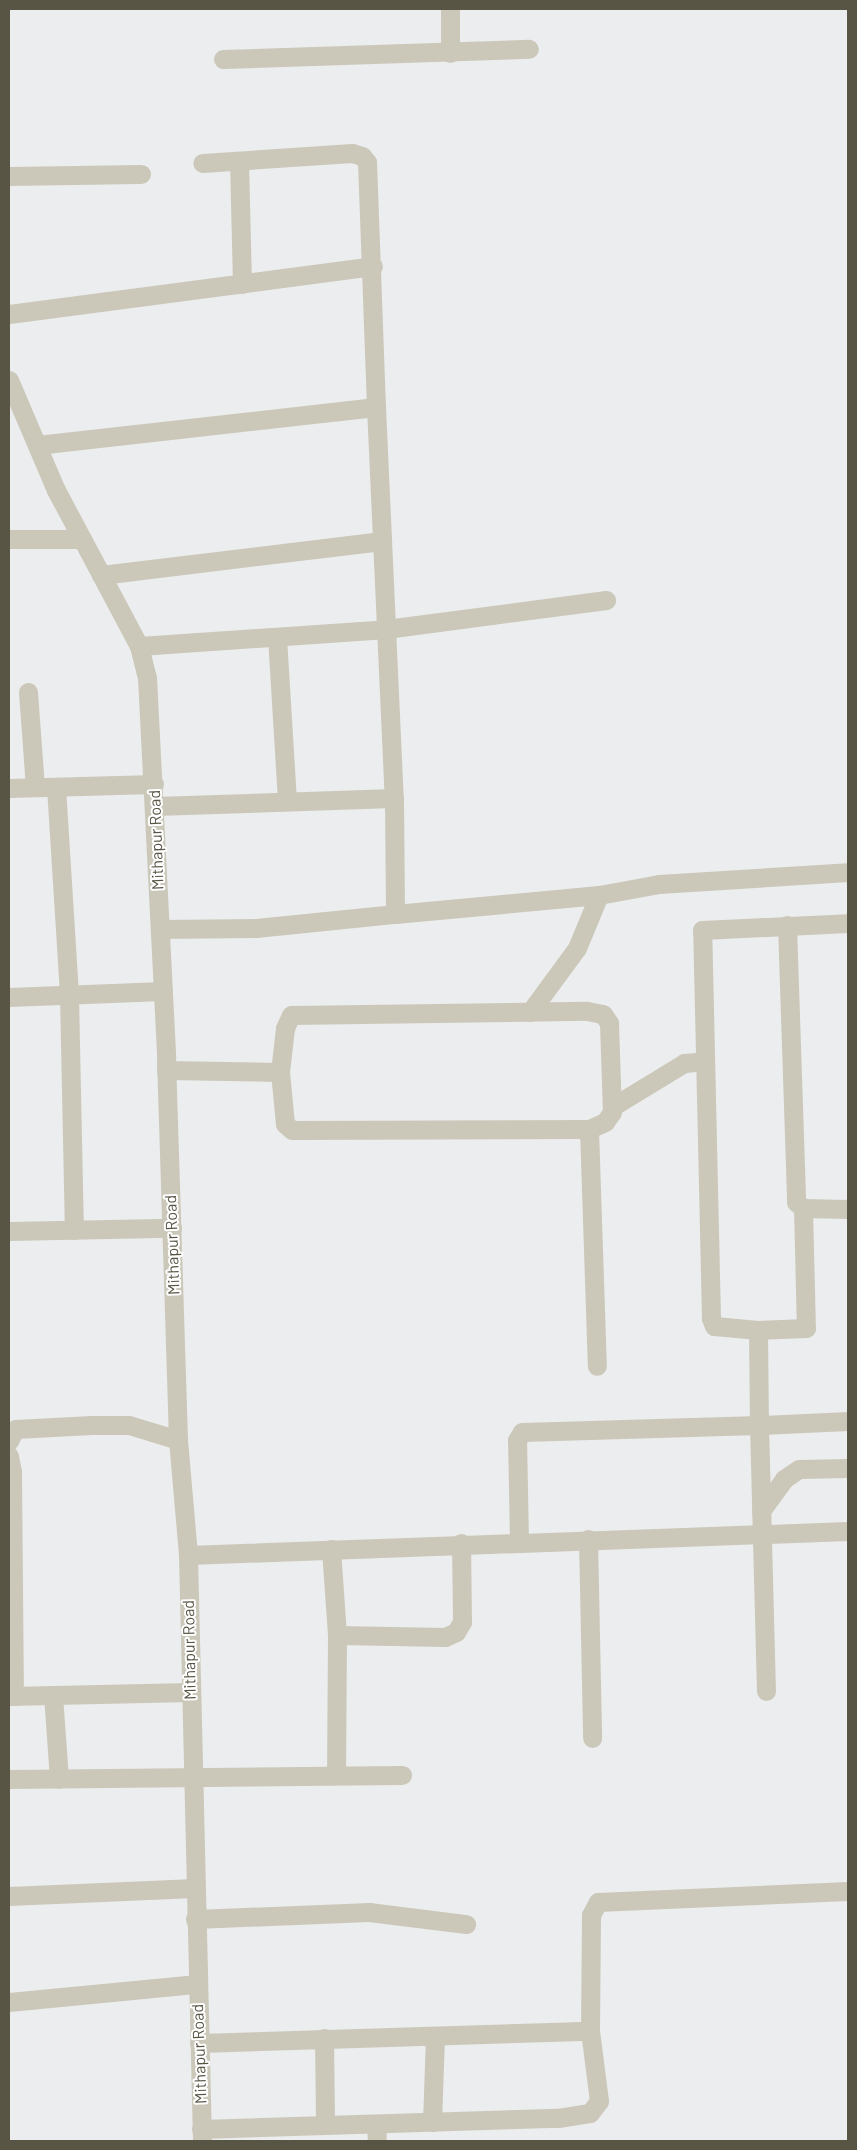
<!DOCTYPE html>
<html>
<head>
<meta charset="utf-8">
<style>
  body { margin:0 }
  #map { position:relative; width:857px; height:2150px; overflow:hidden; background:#ecedef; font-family:Barlow,sans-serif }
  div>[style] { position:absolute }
  .minor>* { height:19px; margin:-9.5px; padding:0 9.5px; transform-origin:9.5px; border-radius:9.5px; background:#cbc8ba }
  span { translate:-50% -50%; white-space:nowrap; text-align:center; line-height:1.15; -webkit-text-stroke:4px #fff; paint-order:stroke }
  .street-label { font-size:16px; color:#585545 }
  .frame { position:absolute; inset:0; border:10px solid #585545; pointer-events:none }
</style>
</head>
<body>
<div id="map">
  <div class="minor">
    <i style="left:450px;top:9px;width:44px;rotate:90deg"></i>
    <i style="left:223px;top:59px;width:306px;rotate:-1.9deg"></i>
    <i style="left:239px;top:161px;width:123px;rotate:88.6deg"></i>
    <i style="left:9px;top:176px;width:132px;rotate:-0.9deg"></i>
    <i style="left:9px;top:314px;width:367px;rotate:-7.5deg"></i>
    <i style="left:9px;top:380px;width:120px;rotate:66.9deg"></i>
    <i style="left:56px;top:490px;width:177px;rotate:62deg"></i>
    <i style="left:139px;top:646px;width:32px;rotate:76deg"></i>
    <i style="left:147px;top:677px;width:381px;rotate:87.1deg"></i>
    <i style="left:166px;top:1058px;width:382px;rotate:88.2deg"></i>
    <i style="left:178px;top:1440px;width:115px;rotate:85deg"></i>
    <i style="left:188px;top:1555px;width:586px;rotate:88.63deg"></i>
    <i style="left:376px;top:407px;width:391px;rotate:87.4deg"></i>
    <i style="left:394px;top:798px;width:116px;rotate:89.5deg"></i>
    <i style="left:395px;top:914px;width:205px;rotate:-5.3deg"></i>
    <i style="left:37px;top:445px;width:341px;rotate:-6.4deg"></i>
    <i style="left:376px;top:407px;width:245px;rotate:-92.1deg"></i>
    <i style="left:367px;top:162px;width:8px;rotate:-130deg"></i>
    <i style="left:362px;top:156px;width:10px;rotate:-163deg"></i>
    <i style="left:352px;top:153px;width:150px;rotate:176.2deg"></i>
    <i style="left:9px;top:539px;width:73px"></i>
    <i style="left:101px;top:575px;width:283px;rotate:-6.9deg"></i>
    <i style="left:277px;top:637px;width:164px;rotate:86.5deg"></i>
    <i style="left:139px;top:646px;width:248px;rotate:-3.9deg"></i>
    <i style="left:386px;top:629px;width:222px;rotate:-7.5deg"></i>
    <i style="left:28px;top:692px;width:95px;rotate:85.8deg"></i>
    <i style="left:56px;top:787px;width:208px;rotate:86.4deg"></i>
    <i style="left:69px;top:995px;width:235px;rotate:88.8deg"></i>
    <i style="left:9px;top:788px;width:145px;rotate:-1.6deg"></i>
    <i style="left:155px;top:806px;width:239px;rotate:-1.9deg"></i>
    <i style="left:787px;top:925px;width:277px;rotate:88.1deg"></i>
    <i style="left:796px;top:1202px;width:9px;rotate:41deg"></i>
    <i style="left:803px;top:1208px;width:45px;rotate:1.3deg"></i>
    <i style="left:160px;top:929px;width:96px;rotate:-0.6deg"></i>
    <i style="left:256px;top:928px;width:140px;rotate:-5.8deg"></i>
    <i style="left:9px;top:997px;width:154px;rotate:-2.2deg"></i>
    <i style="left:587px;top:1011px;width:16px;rotate:11deg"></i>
    <i style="left:603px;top:1014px;width:11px;rotate:56deg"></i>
    <i style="left:609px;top:1023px;width:89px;rotate:88.1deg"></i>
    <i style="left:612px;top:1112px;width:12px;rotate:125deg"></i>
    <i style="left:605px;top:1122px;width:17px;rotate:156deg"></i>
    <i style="left:589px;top:1129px;width:297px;rotate:179.8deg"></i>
    <i style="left:292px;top:1130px;width:9px;rotate:-139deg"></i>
    <i style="left:285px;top:1124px;width:52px;rotate:-95.5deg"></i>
    <i style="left:280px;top:1072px;width:44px;rotate:-83.5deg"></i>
    <i style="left:285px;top:1028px;width:14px;rotate:-65deg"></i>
    <i style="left:291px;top:1015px;width:296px;rotate:-0.8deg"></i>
    <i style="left:530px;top:1012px;width:79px;rotate:-53.7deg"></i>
    <i style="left:577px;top:948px;width:57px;rotate:-67.5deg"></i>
    <i style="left:599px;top:895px;width:61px;rotate:-10.4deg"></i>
    <i style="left:659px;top:884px;width:189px;rotate:-3.6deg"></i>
    <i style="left:166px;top:1070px;width:114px;rotate:1deg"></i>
    <i style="left:612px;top:1107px;width:84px;rotate:-31.4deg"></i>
    <i style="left:684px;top:1063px;width:21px;rotate:-5deg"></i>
    <i style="left:589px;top:1129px;width:237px;rotate:88.1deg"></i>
    <i style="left:803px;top:1208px;width:120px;rotate:88.6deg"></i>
    <i style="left:806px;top:1328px;width:48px;rotate:177.6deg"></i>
    <i style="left:758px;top:1330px;width:44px;rotate:-174.8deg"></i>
    <i style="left:714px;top:1326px;width:9px;rotate:-111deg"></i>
    <i style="left:711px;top:1318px;width:388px;rotate:-91.3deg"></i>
    <i style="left:702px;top:930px;width:146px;rotate:-2.7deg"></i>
    <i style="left:9px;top:1231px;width:163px;rotate:-1.1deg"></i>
    <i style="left:758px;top:1330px;width:95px;rotate:89.4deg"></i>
    <i style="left:759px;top:1425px;width:89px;rotate:-2.6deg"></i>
    <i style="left:9px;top:1441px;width:13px;rotate:-63deg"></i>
    <i style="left:15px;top:1429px;width:77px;rotate:-3deg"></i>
    <i style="left:92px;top:1425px;width:37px"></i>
    <i style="left:129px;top:1425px;width:51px;rotate:17deg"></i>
    <i style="left:9px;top:1456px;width:16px;rotate:79deg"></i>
    <i style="left:12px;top:1472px;width:224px;rotate:89.5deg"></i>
    <i style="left:761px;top:1511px;width:39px;rotate:-54deg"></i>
    <i style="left:784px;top:1479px;width:18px;rotate:-34deg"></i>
    <i style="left:799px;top:1469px;width:49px;rotate:-1.2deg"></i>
    <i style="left:588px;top:1539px;width:199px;rotate:88.8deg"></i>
    <i style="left:519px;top:1541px;width:101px;rotate:-91.1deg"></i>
    <i style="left:517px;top:1440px;width:9px;rotate:-58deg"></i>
    <i style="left:522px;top:1432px;width:237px;rotate:-1.7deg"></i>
    <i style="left:759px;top:1425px;width:266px;rotate:88.5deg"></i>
    <i style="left:331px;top:1549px;width:86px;rotate:86deg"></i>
    <i style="left:337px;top:1635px;width:140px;rotate:90.4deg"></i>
    <i style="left:188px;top:1555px;width:660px;rotate:-2.08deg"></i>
    <i style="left:337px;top:1635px;width:108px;rotate:1.1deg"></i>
    <i style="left:445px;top:1637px;width:12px;rotate:-24deg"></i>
    <i style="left:456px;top:1632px;width:12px;rotate:-59deg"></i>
    <i style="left:462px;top:1622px;width:79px;rotate:-90.7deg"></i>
    <i style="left:53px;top:1695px;width:84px;rotate:85.9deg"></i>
    <i style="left:9px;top:1696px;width:181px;rotate:-1.3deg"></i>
    <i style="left:9px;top:1779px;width:393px;rotate:-0.6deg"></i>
    <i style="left:9px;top:1896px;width:186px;rotate:-2.5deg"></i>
    <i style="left:195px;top:1919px;width:174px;rotate:-2.3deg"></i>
    <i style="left:369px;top:1912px;width:98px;rotate:7.1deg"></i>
    <i style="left:9px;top:2002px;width:189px;rotate:-5.5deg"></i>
    <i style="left:324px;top:2038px;width:87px;rotate:89.3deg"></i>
    <i style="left:199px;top:2043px;width:391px;rotate:-1.8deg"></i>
    <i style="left:432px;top:2122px;width:84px;rotate:-88deg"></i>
    <i style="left:376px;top:2124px;width:17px;rotate:87deg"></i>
    <i style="left:201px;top:2129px;width:357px;rotate:-1.8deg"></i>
    <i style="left:558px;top:2118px;width:32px;rotate:-9deg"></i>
    <i style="left:590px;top:2113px;width:15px;rotate:-53deg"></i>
    <i style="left:599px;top:2101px;width:71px;rotate:-97.3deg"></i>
    <i style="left:590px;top:2031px;width:116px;rotate:-89.5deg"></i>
    <i style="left:591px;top:1915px;width:15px;rotate:-62deg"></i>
    <i style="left:598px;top:1902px;width:250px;rotate:-2.5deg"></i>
  </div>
  <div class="street-label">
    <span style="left:156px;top:840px;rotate:-92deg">Mithapur Road</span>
    <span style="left:172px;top:1245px;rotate:-92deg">Mithapur Road</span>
    <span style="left:189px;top:1650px;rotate:-91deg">Mithapur Road</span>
    <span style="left:199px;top:2054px;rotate:-92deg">Mithapur Road</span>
  </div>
  <div class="frame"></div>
</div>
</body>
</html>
